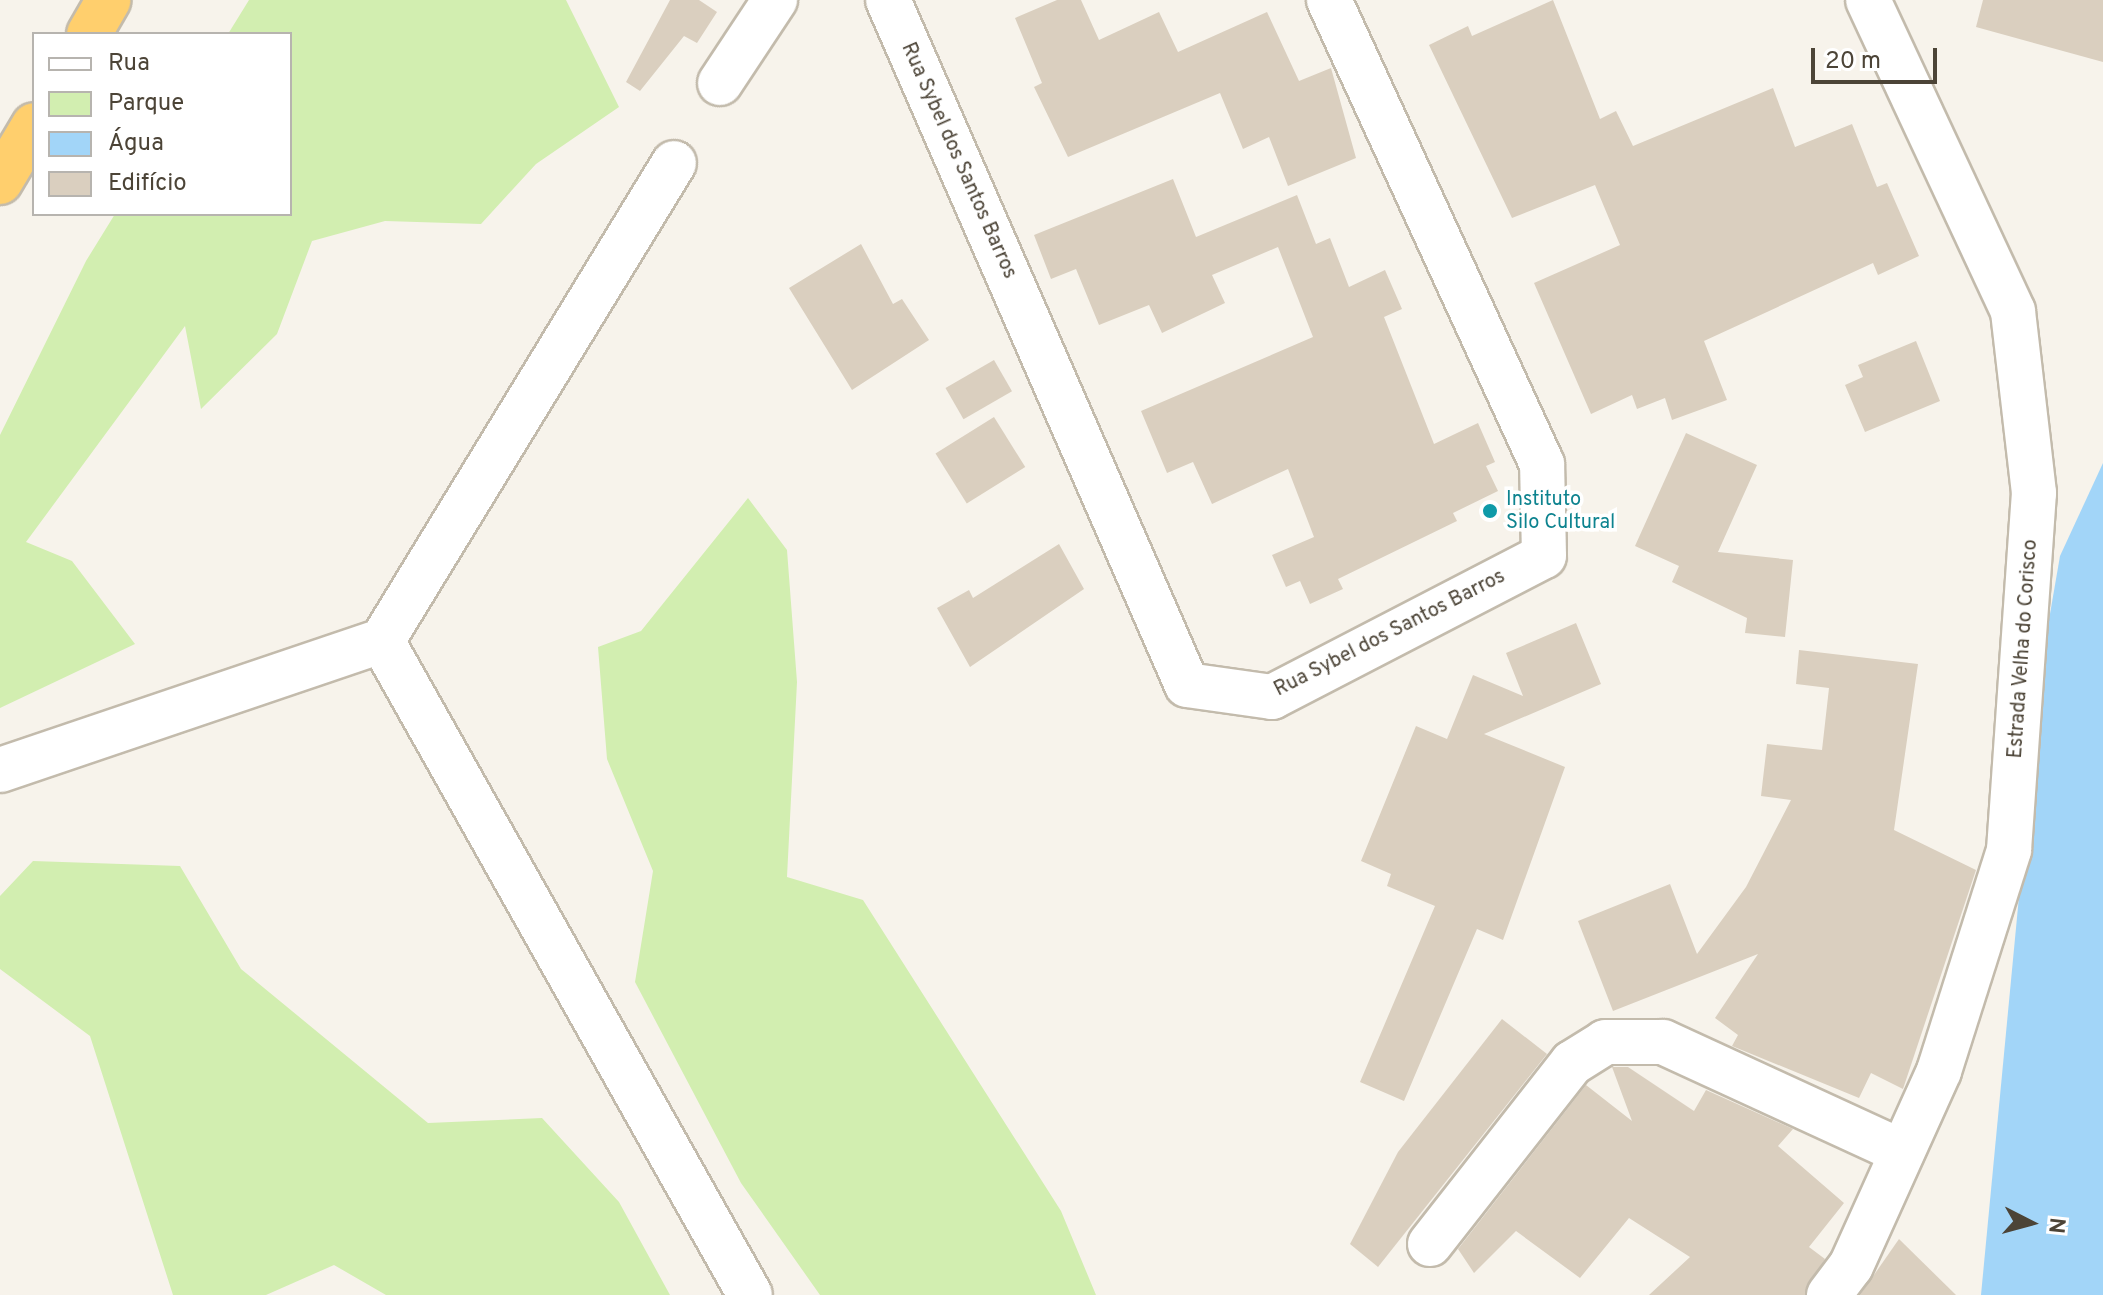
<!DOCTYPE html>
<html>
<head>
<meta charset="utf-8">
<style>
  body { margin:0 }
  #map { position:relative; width:2103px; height:1295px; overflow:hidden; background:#f7f3eb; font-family:Overpass,sans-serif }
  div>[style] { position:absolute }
  .green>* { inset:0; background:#d2eeb0 }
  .water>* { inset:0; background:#a2d5f8 }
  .building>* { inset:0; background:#dacfbf; transform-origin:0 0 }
  .roads { filter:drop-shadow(2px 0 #c3bbac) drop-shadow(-2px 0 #c3bbac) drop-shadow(0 2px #c3bbac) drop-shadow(0 -2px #c3bbac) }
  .minor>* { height:44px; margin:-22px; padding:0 22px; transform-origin:22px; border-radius:22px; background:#fff }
  .highway>* { height:44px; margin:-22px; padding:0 22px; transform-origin:22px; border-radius:22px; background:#ffcf6d }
  .dots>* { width:22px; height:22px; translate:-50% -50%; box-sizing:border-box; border:4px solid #fff; border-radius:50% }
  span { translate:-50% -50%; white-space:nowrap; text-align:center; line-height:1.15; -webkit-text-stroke:7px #fff; paint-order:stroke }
  .street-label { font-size:20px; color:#4c4437 }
  .culture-label { font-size:20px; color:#0d838f }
  .left { translate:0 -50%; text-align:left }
  .legend { position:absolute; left:32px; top:32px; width:260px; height:184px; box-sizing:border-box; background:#fff; border:2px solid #b7b4af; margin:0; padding:10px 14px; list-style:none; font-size:24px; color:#4c4437 }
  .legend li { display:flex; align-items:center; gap:16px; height:40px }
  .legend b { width:40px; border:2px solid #b7b4af }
  .north { position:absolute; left:1991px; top:1183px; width:80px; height:80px; -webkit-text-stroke:6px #fff; paint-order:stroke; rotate:96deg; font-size:22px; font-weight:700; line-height:32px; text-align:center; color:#4c4437 }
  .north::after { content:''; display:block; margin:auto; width:28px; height:36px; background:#4c4437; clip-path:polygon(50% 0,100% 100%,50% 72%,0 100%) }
  .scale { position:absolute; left:1811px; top:48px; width:126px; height:36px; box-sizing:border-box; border:4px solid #4c4437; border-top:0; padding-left:10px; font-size:24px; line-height:28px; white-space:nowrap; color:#4c4437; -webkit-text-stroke:6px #fff; paint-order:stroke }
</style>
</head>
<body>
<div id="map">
  <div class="green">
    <i style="clip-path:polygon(249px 0,566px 0,619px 107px,536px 164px,481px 224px,385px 221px,312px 241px,277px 334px,201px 409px,185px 326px,26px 542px,72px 561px,135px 644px,0 708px,0 435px,86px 261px,115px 214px,290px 214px,290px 34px,228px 34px)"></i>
    <i style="clip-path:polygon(748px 498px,787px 550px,797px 682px,787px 877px,863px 900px,1061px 1211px,1096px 1295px,820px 1295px,741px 1183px,635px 982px,653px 871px,607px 759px,598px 647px,641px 631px)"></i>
    <i style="clip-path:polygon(33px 861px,180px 866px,241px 969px,428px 1123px,542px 1118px,619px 1202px,670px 1295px,386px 1295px,334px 1265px,266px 1295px,173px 1295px,90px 1036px,0 969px,0 896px)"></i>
  </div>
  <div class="water">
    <i style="clip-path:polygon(2103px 463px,2103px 1295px,1981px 1295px,2041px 666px,2060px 556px)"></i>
  </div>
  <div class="building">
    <i style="clip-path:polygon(670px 0,699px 0,717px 12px,697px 43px,684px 36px,640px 91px,626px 82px)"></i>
    <i style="clip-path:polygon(1057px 0,1081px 0,1099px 40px,1159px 12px,1178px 52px,1267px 12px,1299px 81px,1331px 68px,1356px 158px,1288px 186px,1269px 137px,1243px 149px,1220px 93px,1068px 157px,1034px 87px,1042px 83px,1015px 18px)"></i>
    <i style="clip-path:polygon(1553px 0,1600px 119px,1616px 111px,1633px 146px,1773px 88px,1795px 147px,1852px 124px,1877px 187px,1887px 183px,1919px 256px,1878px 275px,1873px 263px,1704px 341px,1727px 400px,1672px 420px,1665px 398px,1637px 409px,1632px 395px,1591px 414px,1534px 283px,1620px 245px,1595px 185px,1512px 218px,1429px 45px,1468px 26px,1472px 36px)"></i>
    <i style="clip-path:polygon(1983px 0,2103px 0,2103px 62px,1976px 27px)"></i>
    <i style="clip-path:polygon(1173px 179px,1196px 237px,1297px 195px,1316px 244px,1330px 238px,1349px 287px,1385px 270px,1402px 309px,1384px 317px,1434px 444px,1478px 423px,1495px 462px,1486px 466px,1498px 491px,1453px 513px,1457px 521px,1338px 579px,1343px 589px,1310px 604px,1300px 581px,1286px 587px,1272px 555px,1314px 537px,1288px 469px,1212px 504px,1193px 462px,1167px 473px,1141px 411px,1313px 337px,1278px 247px,1212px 275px,1225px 303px,1162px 333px,1149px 305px,1099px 325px,1076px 269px,1051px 279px,1034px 235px)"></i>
    <i style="clip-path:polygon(861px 244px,893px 304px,902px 299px,929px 340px,852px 390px,789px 288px)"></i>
    <i style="clip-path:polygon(1916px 341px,1940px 401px,1865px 432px,1845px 385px,1863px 377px,1858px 365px)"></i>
    <i style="left:994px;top:360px;width:36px;height:56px;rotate:60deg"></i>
    <i style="left:994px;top:417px;width:59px;height:69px;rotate:58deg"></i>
    <i style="clip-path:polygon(1686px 433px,1757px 465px,1718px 552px,1793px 560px,1785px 637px,1745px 633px,1747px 618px,1672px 582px,1679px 566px,1635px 546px)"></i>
    <i style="clip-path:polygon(1059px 544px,1084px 589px,970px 667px,937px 608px,969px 590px,973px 598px)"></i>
    <i style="clip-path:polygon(1576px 623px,1601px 684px,1484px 734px,1565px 767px,1503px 940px,1477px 929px,1404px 1101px,1360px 1082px,1435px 906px,1387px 886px,1391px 874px,1361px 861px,1416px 726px,1447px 739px,1473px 675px,1523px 696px,1506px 653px)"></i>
    <i style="clip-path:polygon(1799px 650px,1918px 664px,1894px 830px,1976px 870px,1903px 1089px,1871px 1073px,1859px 1098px,1732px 1046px,1738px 1035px,1715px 1018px,1758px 954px,1613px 1011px,1578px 921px,1670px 884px,1697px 954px,1746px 887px,1791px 800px,1761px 796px,1767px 744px,1822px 750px,1829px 688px,1796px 684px)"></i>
    <i style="clip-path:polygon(1502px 1019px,1547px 1054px,1378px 1267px,1350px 1244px,1398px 1152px)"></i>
    <i style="clip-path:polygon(1612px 1067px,1628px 1067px,1694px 1111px,1706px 1090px,1793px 1129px,1778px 1146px,1844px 1203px,1809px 1247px,1825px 1259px,1805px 1295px,1649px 1295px,1690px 1257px,1629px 1218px,1580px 1278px,1516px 1231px,1474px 1273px,1458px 1249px,1586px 1085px,1632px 1121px)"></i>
    <i style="clip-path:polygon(1899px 1239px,1956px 1295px,1860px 1295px)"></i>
  </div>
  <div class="roads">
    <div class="minor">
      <i style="left:888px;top:0;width:747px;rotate:66.42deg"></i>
      <i style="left:1187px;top:685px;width:86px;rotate:8deg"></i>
      <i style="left:1272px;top:697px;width:306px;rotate:-27.4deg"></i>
      <i style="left:1544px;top:556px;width:92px;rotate:-91.2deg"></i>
      <i style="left:1542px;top:464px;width:511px;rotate:-114.66deg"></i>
      <i style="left:720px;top:83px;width:100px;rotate:-56.5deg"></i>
      <i style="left:382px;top:641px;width:750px;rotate:60.63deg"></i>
      <i style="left:0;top:770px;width:403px;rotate:-18.7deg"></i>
      <i style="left:382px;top:641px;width:560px;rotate:-58.58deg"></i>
      <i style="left:1430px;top:1244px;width:230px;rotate:-51.9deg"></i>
      <i style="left:1572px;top:1063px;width:39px;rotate:-32deg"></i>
      <i style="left:1605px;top:1042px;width:58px"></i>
      <i style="left:1663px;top:1042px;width:263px;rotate:24.7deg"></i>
      <i style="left:1829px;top:1295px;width:36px;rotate:-53deg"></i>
      <i style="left:1851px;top:1266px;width:214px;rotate:-65.7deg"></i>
      <i style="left:1939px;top:1071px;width:232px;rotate:-72.4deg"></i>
      <i style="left:2009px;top:850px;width:358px;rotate:-86deg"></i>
      <i style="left:2034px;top:493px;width:183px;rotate:-96.6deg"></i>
      <i style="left:2013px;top:311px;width:343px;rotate:-115deg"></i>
    </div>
    <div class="highway">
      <i style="left:89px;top:34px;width:39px;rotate:-60deg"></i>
      <i style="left:0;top:182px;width:66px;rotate:-59.2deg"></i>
    </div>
  </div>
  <div class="dots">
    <i style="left:1490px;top:511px;background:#0f9aa8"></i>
  </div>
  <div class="street-label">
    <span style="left:958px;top:161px;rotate:66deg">Rua Sybel dos Santos Barros</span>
    <span style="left:1390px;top:634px;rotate:-27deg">Rua Sybel dos Santos Barros</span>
    <span style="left:2024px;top:649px;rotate:-86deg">Estrada Velha do Corisco</span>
  </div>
  <div class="culture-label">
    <span class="left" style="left:1506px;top:512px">Instituto<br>Silo Cultural</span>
  </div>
  <ul class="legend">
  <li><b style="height:10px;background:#fff"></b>Rua</li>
  <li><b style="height:22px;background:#d2eeb0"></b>Parque</li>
  <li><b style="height:22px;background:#a2d5f8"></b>Água</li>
  <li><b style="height:22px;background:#dacfbf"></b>Edifício</li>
  </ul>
  <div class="north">N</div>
  <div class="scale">20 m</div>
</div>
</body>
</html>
